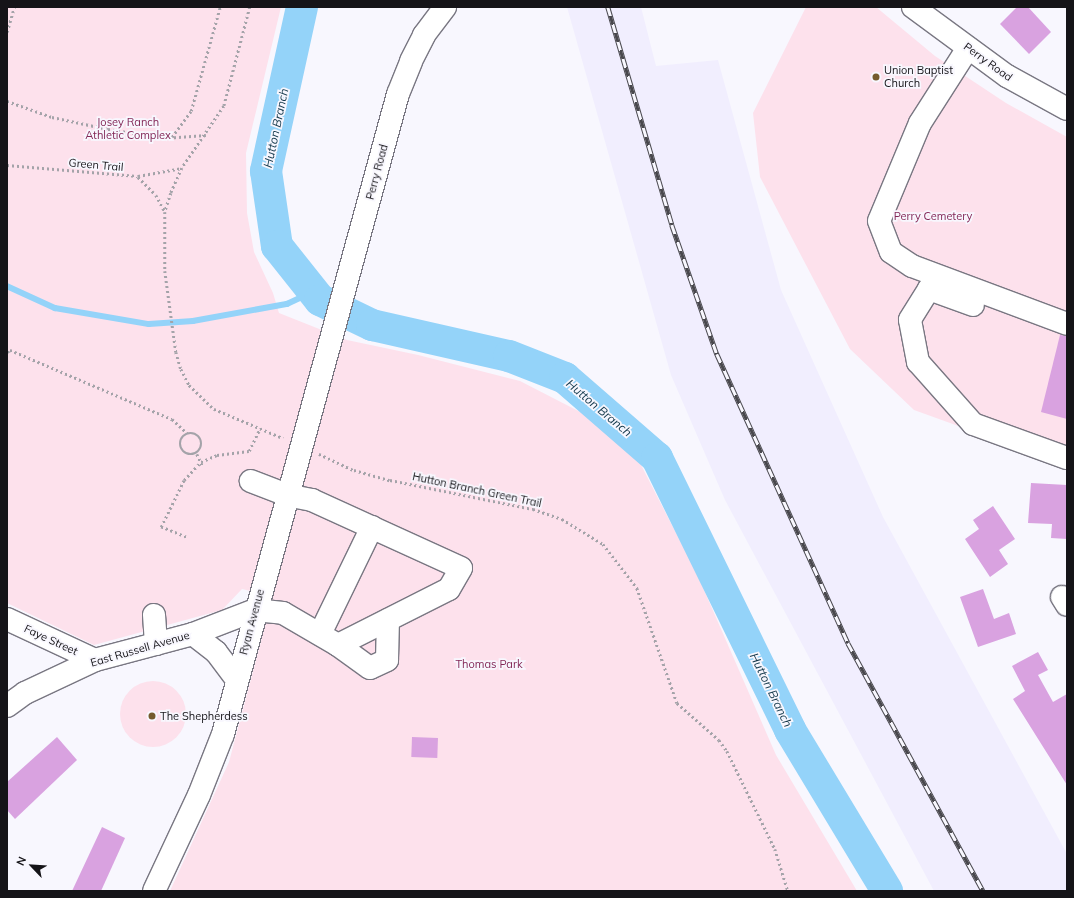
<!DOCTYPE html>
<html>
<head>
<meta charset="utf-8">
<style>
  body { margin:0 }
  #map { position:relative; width:1074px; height:898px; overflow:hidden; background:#f8f7fe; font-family:Mulish,sans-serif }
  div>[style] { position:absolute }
  .built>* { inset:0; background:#f1eefe }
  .green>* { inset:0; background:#fde1ec }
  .round { border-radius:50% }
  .stream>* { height:5.5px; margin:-2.75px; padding:0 2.75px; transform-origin:2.75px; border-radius:2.75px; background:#94d3f9 }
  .river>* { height:32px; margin:-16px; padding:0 16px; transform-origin:16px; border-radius:16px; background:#94d3f9 }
  .building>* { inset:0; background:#d9a2e0; transform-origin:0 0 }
  .path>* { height:2.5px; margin-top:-1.25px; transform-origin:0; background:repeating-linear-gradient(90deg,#a4a3a9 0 2px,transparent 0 5px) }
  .path>.ring { margin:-1.25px; padding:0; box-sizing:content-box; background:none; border:2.5px solid #a4a3a9; border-radius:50% }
  .roads { filter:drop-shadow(1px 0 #797782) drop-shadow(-1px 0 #797782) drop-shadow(0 1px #797782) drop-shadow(0 -1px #797782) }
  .minor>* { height:22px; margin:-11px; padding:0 11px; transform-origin:11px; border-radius:11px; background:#fff }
  .rail>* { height:4.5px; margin-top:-2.25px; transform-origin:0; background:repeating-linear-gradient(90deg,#f8f7fe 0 9px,#49484d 0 18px); box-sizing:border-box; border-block:1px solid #49484d }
  .dots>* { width:11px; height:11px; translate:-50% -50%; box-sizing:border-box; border:2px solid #f8f7fe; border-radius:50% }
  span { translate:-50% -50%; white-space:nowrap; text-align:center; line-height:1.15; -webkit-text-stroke:3.5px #f8f7fe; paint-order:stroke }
  .street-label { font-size:11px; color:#151418 }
  .poi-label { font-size:11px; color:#151418 }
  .left { translate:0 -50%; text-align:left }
  .park-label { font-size:11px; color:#832757 }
  .water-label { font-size:12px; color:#13384b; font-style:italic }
  .frame { position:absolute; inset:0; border:8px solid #151418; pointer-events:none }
  .north { position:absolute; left:12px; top:846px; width:40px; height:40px; -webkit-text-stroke:3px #f8f7fe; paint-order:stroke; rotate:295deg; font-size:11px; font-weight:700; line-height:16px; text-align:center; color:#151418 }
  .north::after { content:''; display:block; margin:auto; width:14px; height:18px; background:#151418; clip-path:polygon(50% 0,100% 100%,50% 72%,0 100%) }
</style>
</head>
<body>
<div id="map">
  <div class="built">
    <i style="clip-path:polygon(567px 7px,641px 7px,656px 66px,718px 60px,781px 290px,883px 517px,1067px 854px,1067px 891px,934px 891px,725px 500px,671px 375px)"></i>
  </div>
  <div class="green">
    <i style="clip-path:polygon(7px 7px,281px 7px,246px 153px,247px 213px,254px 252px,273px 293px,279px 313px,347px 340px,418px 355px,520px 381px,588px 416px,639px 461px,697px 574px,776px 755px,857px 891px,170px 891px,229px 762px,273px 596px,242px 589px,222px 610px,94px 645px,7px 603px)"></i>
    <i style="clip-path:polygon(806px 7px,876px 7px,935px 56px,1006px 103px,1067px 137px,1067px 465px,914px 410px,850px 349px,760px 177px,753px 113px)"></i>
    <i class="round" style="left:120px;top:681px;width:66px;height:66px"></i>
  </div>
  <div class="stream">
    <i style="left:7px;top:286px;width:53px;rotate:24.6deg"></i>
    <i style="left:55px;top:308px;width:95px;rotate:9.7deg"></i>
    <i style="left:149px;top:324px;width:44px;rotate:-3.9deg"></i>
    <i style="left:193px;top:321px;width:96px;rotate:-10.3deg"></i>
    <i style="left:287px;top:304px;width:29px;rotate:-25deg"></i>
  </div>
  <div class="river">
    <i style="left:302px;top:7px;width:168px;rotate:102.4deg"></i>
    <i style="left:266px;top:171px;width:76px;rotate:81.7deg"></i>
    <i style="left:277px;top:246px;width:69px;rotate:51.5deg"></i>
    <i style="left:320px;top:300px;width:58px;rotate:25.7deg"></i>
    <i style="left:372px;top:325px;width:140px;rotate:12.8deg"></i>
    <i style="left:509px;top:356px;width:60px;rotate:21.4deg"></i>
    <i style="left:565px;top:378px;width:122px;rotate:41deg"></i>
    <i style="left:657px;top:458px;width:303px;rotate:63.9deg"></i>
    <i style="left:790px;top:730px;width:188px;rotate:58.9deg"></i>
  </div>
  <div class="building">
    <i style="clip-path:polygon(1017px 7px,1028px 7px,1051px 32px,1029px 54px,1000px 24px)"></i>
    <i style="clip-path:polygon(1060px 335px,1067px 336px,1067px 419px,1041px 412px)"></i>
    <i style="clip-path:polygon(1031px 483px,1067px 485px,1067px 539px,1051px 538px,1052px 524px,1028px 523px)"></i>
    <i style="clip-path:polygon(993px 506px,1015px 539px,999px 550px,1008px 564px,990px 577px,965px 539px,979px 529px,973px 520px)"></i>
    <i style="clip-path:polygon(983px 589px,994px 619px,1009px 613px,1016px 634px,978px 647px,960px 597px)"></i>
    <i style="clip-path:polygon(1038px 652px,1048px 670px,1038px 675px,1053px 702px,1067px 694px,1067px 785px,1013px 699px,1025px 691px,1012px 666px)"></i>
    <i style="clip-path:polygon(57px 737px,77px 760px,15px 819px,7px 810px,7px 782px)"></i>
    <i style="left:412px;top:737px;width:26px;height:20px;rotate:2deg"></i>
    <i style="clip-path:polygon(102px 827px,125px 838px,101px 891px,72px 891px)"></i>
  </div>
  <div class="path">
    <i style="left:250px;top:7px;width:102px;rotate:104.7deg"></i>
    <i style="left:224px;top:106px;width:75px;rotate:124.1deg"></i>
    <i style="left:182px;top:168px;width:27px;rotate:114deg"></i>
    <i style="left:171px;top:193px;width:20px;rotate:108deg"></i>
    <i style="left:165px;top:212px;width:59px;rotate:90deg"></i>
    <i style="left:165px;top:271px;width:82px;rotate:82.3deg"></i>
    <i style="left:176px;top:352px;width:18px;rotate:74deg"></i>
    <i style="left:181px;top:369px;width:18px;rotate:63deg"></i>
    <i style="left:189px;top:385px;width:35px;rotate:44deg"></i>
    <i style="left:214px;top:409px;width:75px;rotate:22.8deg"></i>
    <i style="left:7px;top:32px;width:26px;rotate:-74deg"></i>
    <i style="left:7px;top:101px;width:48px;rotate:19.6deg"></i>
    <i style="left:52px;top:117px;width:57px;rotate:12.1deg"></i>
    <i style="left:108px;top:129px;width:57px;rotate:9.1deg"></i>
    <i style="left:164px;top:138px;width:42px;rotate:-4.1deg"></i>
    <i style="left:172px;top:137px;width:32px;rotate:-54deg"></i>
    <i style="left:191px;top:111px;width:108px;rotate:-74.4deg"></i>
    <i style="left:7px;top:165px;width:131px;rotate:4.8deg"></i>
    <i style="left:138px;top:176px;width:45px;rotate:-10.3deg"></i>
    <i style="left:138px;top:177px;width:25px;rotate:45deg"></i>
    <i style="left:156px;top:195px;width:19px;rotate:62deg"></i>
    <i style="left:7px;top:352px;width:4px;rotate:-34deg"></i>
    <i style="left:10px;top:350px;width:176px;rotate:23.1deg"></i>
    <i style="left:172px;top:419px;width:21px;rotate:43deg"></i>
    <i class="ring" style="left:180px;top:433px;width:19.5px;height:19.5px"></i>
    <i style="left:197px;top:454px;width:14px;rotate:65deg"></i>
    <i style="left:319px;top:454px;width:38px;rotate:25deg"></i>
    <i style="left:354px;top:470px;width:37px;rotate:16deg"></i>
    <i style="left:390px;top:480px;width:146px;rotate:11.5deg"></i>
    <i style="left:533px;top:509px;width:31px;rotate:19deg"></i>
    <i style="left:562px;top:519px;width:48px;rotate:31.4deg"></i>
    <i style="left:603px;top:544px;width:56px;rotate:52.3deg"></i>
    <i style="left:637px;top:588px;width:122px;rotate:70.8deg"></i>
    <i style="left:677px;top:703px;width:56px;rotate:41.4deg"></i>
    <i style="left:719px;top:740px;width:14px;rotate:54deg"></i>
    <i style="left:727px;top:751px;width:109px;rotate:63.9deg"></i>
    <i style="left:775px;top:849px;width:44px;rotate:72.8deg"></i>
    <i style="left:186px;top:537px;width:27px;rotate:-158deg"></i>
    <i style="left:161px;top:527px;width:52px;rotate:-63.9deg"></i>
    <i style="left:184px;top:480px;width:25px;rotate:-47deg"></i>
    <i style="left:201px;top:462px;width:17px;rotate:-24deg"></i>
    <i style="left:217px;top:455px;width:32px;rotate:-7deg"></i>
    <i style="left:249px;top:451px;width:25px;rotate:-64deg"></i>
  </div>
  <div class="roads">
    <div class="minor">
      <i style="left:913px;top:7px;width:117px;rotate:36.3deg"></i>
      <i style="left:1007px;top:76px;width:68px;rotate:28.8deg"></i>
      <i style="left:968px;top:48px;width:89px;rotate:122.6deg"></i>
      <i style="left:920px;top:123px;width:106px;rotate:112.7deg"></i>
      <i style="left:879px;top:221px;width:33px;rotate:69deg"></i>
      <i style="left:891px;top:252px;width:25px;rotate:34deg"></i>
      <i style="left:912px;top:266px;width:165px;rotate:20.5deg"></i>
      <i style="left:973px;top:305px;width:47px;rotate:-160deg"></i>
      <i style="left:929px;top:289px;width:36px;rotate:122deg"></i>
      <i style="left:910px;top:320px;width:43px;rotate:79.2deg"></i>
      <i style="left:918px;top:362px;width:83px;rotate:48.4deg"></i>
      <i style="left:973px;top:424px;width:100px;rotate:19.9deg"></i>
      <i style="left:1062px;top:597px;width:9px;rotate:58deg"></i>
      <i style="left:154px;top:615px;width:29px;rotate:86deg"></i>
      <i style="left:7px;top:619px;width:97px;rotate:25deg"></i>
      <i style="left:193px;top:634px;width:29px;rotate:38deg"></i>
      <i style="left:216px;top:652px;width:35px;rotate:53deg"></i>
      <i style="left:320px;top:634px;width:119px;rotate:-64.1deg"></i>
      <i style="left:338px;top:645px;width:39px;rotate:36deg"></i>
      <i style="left:370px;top:668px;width:19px;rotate:-25deg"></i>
      <i style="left:387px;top:660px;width:40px;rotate:-88.6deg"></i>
      <i style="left:7px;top:706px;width:22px;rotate:-36deg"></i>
      <i style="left:25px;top:693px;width:77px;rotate:-25.2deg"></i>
      <i style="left:95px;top:660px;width:101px;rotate:-14.9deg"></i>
      <i style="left:193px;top:634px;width:66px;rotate:-21.2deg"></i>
      <i style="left:255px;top:610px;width:28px;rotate:6deg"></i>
      <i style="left:283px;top:613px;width:64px;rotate:30.2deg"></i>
      <i style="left:338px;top:645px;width:124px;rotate:-26.8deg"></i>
      <i style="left:449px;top:589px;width:24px;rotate:-60deg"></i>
      <i style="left:461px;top:568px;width:164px;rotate:-155.5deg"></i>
      <i style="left:312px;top:500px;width:25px;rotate:-169deg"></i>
      <i style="left:287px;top:495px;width:39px;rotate:-159deg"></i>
      <i style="left:154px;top:891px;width:106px;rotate:-64.9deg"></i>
      <i style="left:199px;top:795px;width:66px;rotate:-68.5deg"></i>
      <i style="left:223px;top:734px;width:663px;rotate:-74.71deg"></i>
      <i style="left:398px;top:94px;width:35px;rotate:-68deg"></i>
      <i style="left:411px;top:61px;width:29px;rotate:-63deg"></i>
      <i style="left:424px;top:35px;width:35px;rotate:-53deg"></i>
    </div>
  </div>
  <div class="rail">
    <i style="left:608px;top:7px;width:227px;rotate:73.6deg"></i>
    <i style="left:672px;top:225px;width:137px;rotate:70.8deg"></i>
    <i style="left:717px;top:354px;width:317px;rotate:65.6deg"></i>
    <i style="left:848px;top:643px;width:282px;rotate:61.4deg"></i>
  </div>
  <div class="dots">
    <i style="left:876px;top:77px;background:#755b2d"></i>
    <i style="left:152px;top:716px;background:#755b2d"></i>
  </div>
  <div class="street-label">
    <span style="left:988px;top:62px;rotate:36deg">Perry Road</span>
    <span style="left:96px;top:165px;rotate:5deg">Green Trail</span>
    <span style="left:377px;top:172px;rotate:-75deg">Perry Road</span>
    <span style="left:477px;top:490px;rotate:12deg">Hutton Branch Green Trail</span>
    <span style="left:252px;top:622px;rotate:-75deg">Ryan Avenue</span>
    <span style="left:51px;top:640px;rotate:25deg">Faye Street</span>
    <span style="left:140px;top:649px;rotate:-16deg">East Russell Avenue</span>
  </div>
  <div class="poi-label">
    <span class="left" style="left:884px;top:77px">Union Baptist<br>Church</span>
    <span class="left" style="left:160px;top:716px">The Shepherdess</span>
  </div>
  <div class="park-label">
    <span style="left:128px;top:129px">Josey Ranch<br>Athletic Complex</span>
    <span style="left:933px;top:216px">Perry Cemetery</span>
    <span style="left:489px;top:664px">Thomas Park</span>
  </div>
  <div class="water-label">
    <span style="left:276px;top:128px;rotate:-78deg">Hutton Branch</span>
    <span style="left:599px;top:408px;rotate:40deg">Hutton Branch</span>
    <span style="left:771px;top:690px;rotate:64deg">Hutton Branch</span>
  </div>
  <div class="frame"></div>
  <div class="north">N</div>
</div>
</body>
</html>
